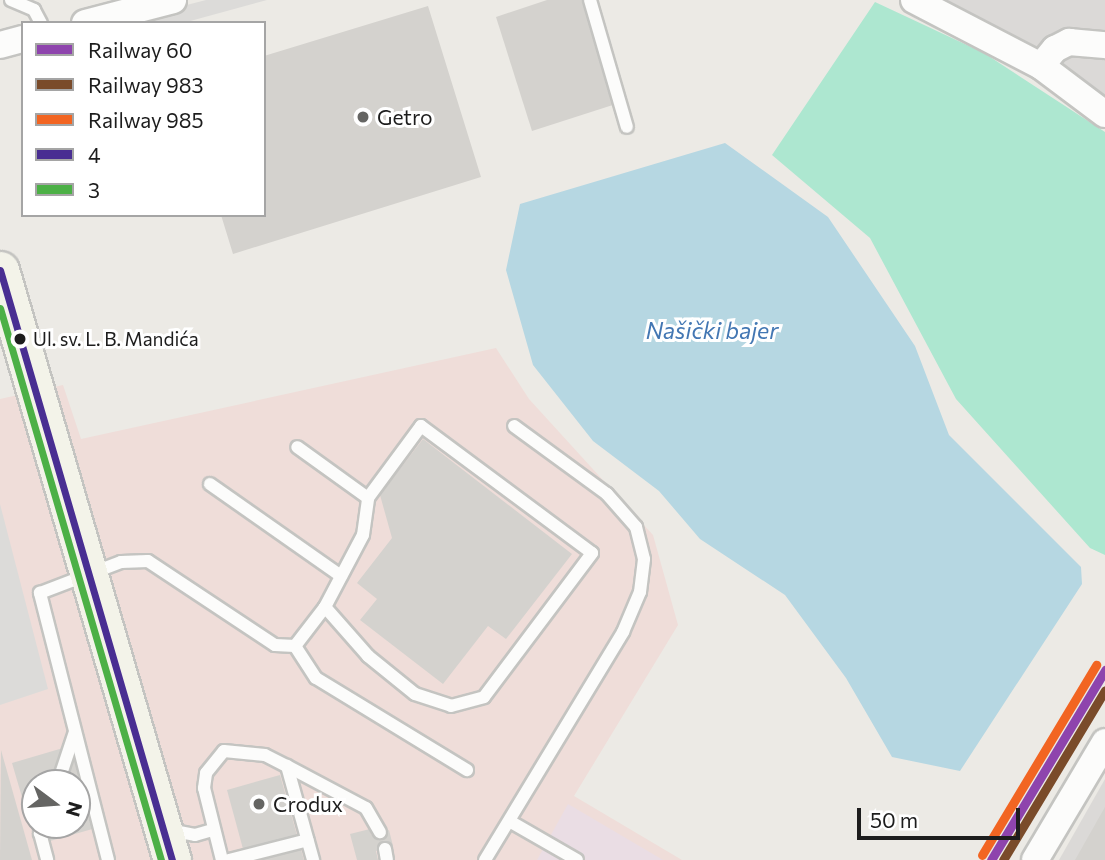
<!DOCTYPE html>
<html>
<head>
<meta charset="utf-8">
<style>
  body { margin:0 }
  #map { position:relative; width:1105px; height:860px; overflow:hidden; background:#eceae5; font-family:Commissioner,sans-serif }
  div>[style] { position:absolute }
  .residential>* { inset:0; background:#dbd9d7 }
  .commercial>* { inset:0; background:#efddd9 }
  .industrial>* { inset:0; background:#eadde4 }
  .pitch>* { inset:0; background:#ade7d0 }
  .parking>* { inset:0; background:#dcdbd9 }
  .water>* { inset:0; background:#b6d7e2 }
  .building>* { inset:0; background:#d4d2ce }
  .roads { filter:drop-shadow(2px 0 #c4c4c1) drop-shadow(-2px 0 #c4c4c1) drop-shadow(0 2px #c4c4c1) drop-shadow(0 -2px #c4c4c1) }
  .service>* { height:12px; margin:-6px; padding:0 6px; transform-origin:6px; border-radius:6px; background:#fcfcfb }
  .minor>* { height:26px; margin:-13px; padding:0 13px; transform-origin:13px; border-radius:13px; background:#fcfcfb }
  .secondary>* { height:37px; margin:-18.5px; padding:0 18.5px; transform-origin:18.5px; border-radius:18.5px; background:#f3f3e9 }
  .bus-1>* { height:7px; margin:-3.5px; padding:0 3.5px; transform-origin:3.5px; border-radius:3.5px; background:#492e92 }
  .bus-2>* { height:7px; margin:-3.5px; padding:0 3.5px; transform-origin:3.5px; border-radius:3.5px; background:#4cb046 }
  .rail-1>* { height:9px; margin:-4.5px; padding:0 4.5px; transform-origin:4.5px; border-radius:4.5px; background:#8e44ad }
  .rail-2>* { height:9px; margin:-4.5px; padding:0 4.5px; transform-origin:4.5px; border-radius:4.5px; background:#7a4b2a }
  .rail-3>* { height:9px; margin:-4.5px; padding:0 4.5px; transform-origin:4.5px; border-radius:4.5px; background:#f26522 }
  .dots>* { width:19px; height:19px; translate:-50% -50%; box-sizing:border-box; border:4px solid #fff; border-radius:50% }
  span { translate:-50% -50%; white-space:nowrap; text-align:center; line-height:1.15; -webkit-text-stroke:6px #fff; paint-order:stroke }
  .bus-label { font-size:19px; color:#1d1d1d }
  .left { translate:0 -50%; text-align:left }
  .poi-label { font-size:21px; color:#1d1d1d }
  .water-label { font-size:23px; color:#4377b3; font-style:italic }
  .legend { position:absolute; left:21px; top:21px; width:245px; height:196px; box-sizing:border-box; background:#fff; border:2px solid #a5a5a5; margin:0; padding:9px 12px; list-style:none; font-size:21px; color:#1d1d1d }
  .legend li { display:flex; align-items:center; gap:14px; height:35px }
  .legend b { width:35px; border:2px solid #a5a5a5 }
  .north { position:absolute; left:21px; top:769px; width:70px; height:70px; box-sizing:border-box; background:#fff; border:2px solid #a5a5a5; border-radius:50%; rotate:106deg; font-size:19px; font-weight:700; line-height:28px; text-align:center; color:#1d1d1d }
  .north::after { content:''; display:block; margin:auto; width:24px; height:32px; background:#656563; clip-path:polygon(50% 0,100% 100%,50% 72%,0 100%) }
  .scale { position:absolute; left:857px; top:808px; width:163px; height:32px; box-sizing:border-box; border:4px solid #1d1d1d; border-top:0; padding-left:9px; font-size:21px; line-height:24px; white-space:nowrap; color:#1d1d1d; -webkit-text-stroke:5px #fff; paint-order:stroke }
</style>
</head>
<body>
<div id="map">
  <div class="residential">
    <i style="clip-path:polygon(931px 0,1105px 0,1105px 105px)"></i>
    <i style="clip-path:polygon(1105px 779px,1105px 860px,1059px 860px)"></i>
  </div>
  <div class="commercial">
    <i style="clip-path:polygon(evenodd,496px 348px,529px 399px,653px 535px,678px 625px,574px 796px,682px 860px,0 860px,0 399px,63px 385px,81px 439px,496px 348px,35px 783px,77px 783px,77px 825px,35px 825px,35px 783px)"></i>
  </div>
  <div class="industrial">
    <i style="clip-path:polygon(568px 804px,663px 860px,537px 860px)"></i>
  </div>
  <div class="pitch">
    <i style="clip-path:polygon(875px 2px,984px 53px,1105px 132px,1105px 555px,1090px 548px,956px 399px,870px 238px,772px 155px)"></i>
  </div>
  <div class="parking">
    <i style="clip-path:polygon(206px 0,267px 0,183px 23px,117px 23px)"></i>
    <i style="clip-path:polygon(0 504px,48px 689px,0 705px)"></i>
  </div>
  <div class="water">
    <i style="clip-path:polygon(725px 143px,828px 217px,915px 346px,949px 435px,1081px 567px,1082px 584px,960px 771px,892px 757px,846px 678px,785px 595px,700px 539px,659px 491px,593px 441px,533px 365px,506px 270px,520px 204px)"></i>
  </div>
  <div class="building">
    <i style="clip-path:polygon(547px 0,586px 0,619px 103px,532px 131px,496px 17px)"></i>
    <i style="clip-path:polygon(428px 6px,481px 177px,233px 254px,221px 215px,264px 215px,264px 56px)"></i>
    <i style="clip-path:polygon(423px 439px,572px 554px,506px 639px,488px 626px,443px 684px,360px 620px,377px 599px,357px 583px,392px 538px,380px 495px)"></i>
    <i style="clip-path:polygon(evenodd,80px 743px,103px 826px,36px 845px,12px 763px,80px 743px,35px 783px,77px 783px,77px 825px,35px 825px,35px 783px)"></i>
    <i style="clip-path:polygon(1px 750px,32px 860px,0 860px)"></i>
    <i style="clip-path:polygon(280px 775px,304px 860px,246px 860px,227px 790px)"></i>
    <i style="clip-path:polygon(1105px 807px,1105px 860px,1075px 860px)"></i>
    <i style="clip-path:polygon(370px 829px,371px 835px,389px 830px,393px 846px,376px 851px,378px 860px,357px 860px,350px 834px)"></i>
  </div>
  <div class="roads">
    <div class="service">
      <i style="left:11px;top:0;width:25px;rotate:23deg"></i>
      <i style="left:34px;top:10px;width:15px;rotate:62deg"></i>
      <i style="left:590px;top:0;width:132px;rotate:73.8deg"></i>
      <i style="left:210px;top:484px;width:160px;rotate:35.1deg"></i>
      <i style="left:325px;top:607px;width:65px;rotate:48.7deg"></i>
      <i style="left:368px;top:656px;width:60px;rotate:39deg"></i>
      <i style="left:415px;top:694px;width:38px;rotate:18deg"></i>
      <i style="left:451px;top:706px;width:34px;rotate:-15deg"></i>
      <i style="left:484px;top:697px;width:180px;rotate:-53.1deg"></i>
      <i style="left:592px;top:553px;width:213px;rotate:-143.4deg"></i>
      <i style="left:421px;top:426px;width:89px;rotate:126.4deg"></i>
      <i style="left:295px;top:646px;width:38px;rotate:57deg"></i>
      <i style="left:316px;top:678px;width:177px;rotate:31.4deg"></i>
      <i style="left:287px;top:766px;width:98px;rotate:74.5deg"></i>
      <i style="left:58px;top:783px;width:54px;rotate:-71.6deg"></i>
      <i style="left:511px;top:822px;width:76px;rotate:29.9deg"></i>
      <i style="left:43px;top:825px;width:9px;rotate:111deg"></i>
      <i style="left:40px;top:833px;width:28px;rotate:75deg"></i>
      <i style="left:169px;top:830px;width:26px;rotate:11deg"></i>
      <i style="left:195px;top:835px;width:19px;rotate:-16deg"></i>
      <i style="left:385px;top:849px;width:11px;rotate:80deg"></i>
      <i style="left:108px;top:860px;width:276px;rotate:-104.3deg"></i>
      <i style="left:40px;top:593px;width:87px;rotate:-20.9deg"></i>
      <i style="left:121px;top:562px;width:27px;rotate:-2deg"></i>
      <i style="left:148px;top:561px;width:152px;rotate:33.5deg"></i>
      <i style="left:275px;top:645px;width:20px;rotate:3deg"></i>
      <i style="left:295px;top:646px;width:49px;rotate:-52.4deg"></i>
      <i style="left:325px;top:607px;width:81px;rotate:-62.2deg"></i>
      <i style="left:363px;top:535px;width:37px;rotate:-82deg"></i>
      <i style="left:368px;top:498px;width:87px;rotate:-144.3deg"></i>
      <i style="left:222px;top:860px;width:74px;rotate:-104deg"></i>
      <i style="left:204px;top:788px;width:15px;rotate:-82deg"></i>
      <i style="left:206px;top:773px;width:28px;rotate:-51deg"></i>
      <i style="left:224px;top:751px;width:41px;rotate:5.6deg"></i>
      <i style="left:265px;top:755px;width:25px;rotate:27deg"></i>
      <i style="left:287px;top:766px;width:89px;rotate:28deg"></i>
      <i style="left:366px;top:808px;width:28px;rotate:60deg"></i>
      <i style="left:229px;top:860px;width:81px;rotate:-14.2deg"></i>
      <i style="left:485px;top:860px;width:267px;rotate:-58.8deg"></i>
      <i style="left:623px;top:632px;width:43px;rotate:-67deg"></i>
      <i style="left:640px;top:592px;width:33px;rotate:-83deg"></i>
      <i style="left:644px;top:559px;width:33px;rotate:-104deg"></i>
      <i style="left:636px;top:527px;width:44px;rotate:-131.3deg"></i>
      <i style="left:607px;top:494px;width:115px;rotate:-143.8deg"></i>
    </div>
    <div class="minor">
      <i style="left:914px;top:0;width:143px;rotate:27.5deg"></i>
      <i style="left:1041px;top:66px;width:80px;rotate:36.9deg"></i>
      <i style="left:85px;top:23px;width:91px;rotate:-14.6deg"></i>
      <i style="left:0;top:45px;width:24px;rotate:-15deg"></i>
      <i style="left:1041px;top:66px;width:22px;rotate:-51deg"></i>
      <i style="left:1055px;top:49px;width:16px;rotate:-27deg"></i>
      <i style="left:1069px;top:42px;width:36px;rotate:5deg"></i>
      <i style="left:1035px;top:860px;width:137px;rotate:-59.3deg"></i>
    </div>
    <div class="secondary">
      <i style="left:0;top:270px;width:615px;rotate:73.75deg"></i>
    </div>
  </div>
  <div class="bus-1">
    <i style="left:0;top:270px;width:615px;rotate:73.75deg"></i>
  </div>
  <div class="bus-2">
    <i style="left:0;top:308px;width:575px;rotate:73.74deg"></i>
  </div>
  <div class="rail-1">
    <i style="left:991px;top:860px;width:222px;rotate:-59deg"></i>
  </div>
  <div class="rail-2">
    <i style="left:1003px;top:860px;width:198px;rotate:-59deg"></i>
  </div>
  <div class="rail-3">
    <i style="left:982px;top:855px;width:222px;rotate:-59deg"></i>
  </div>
  <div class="dots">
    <i style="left:363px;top:117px;background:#656563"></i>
    <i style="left:20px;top:339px;background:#1d1d1d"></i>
    <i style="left:259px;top:804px;background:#656563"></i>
  </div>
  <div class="bus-label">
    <span class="left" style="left:33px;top:339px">Ul. sv. L. B. Mandića</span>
  </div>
  <div class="poi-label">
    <span class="left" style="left:377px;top:117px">Getro</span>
    <span class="left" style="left:273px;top:804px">Crodux</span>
  </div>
  <div class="water-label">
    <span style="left:712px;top:330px">Našički bajer</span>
  </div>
  <ul class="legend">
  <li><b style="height:9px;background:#8e44ad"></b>Railway 60</li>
  <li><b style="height:9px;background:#7a4b2a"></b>Railway 983</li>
  <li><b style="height:9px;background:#f26522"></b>Railway 985</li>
  <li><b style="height:9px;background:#492e92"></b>4</li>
  <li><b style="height:9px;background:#4cb046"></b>3</li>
  </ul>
  <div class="north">N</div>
  <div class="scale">50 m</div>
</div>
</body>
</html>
